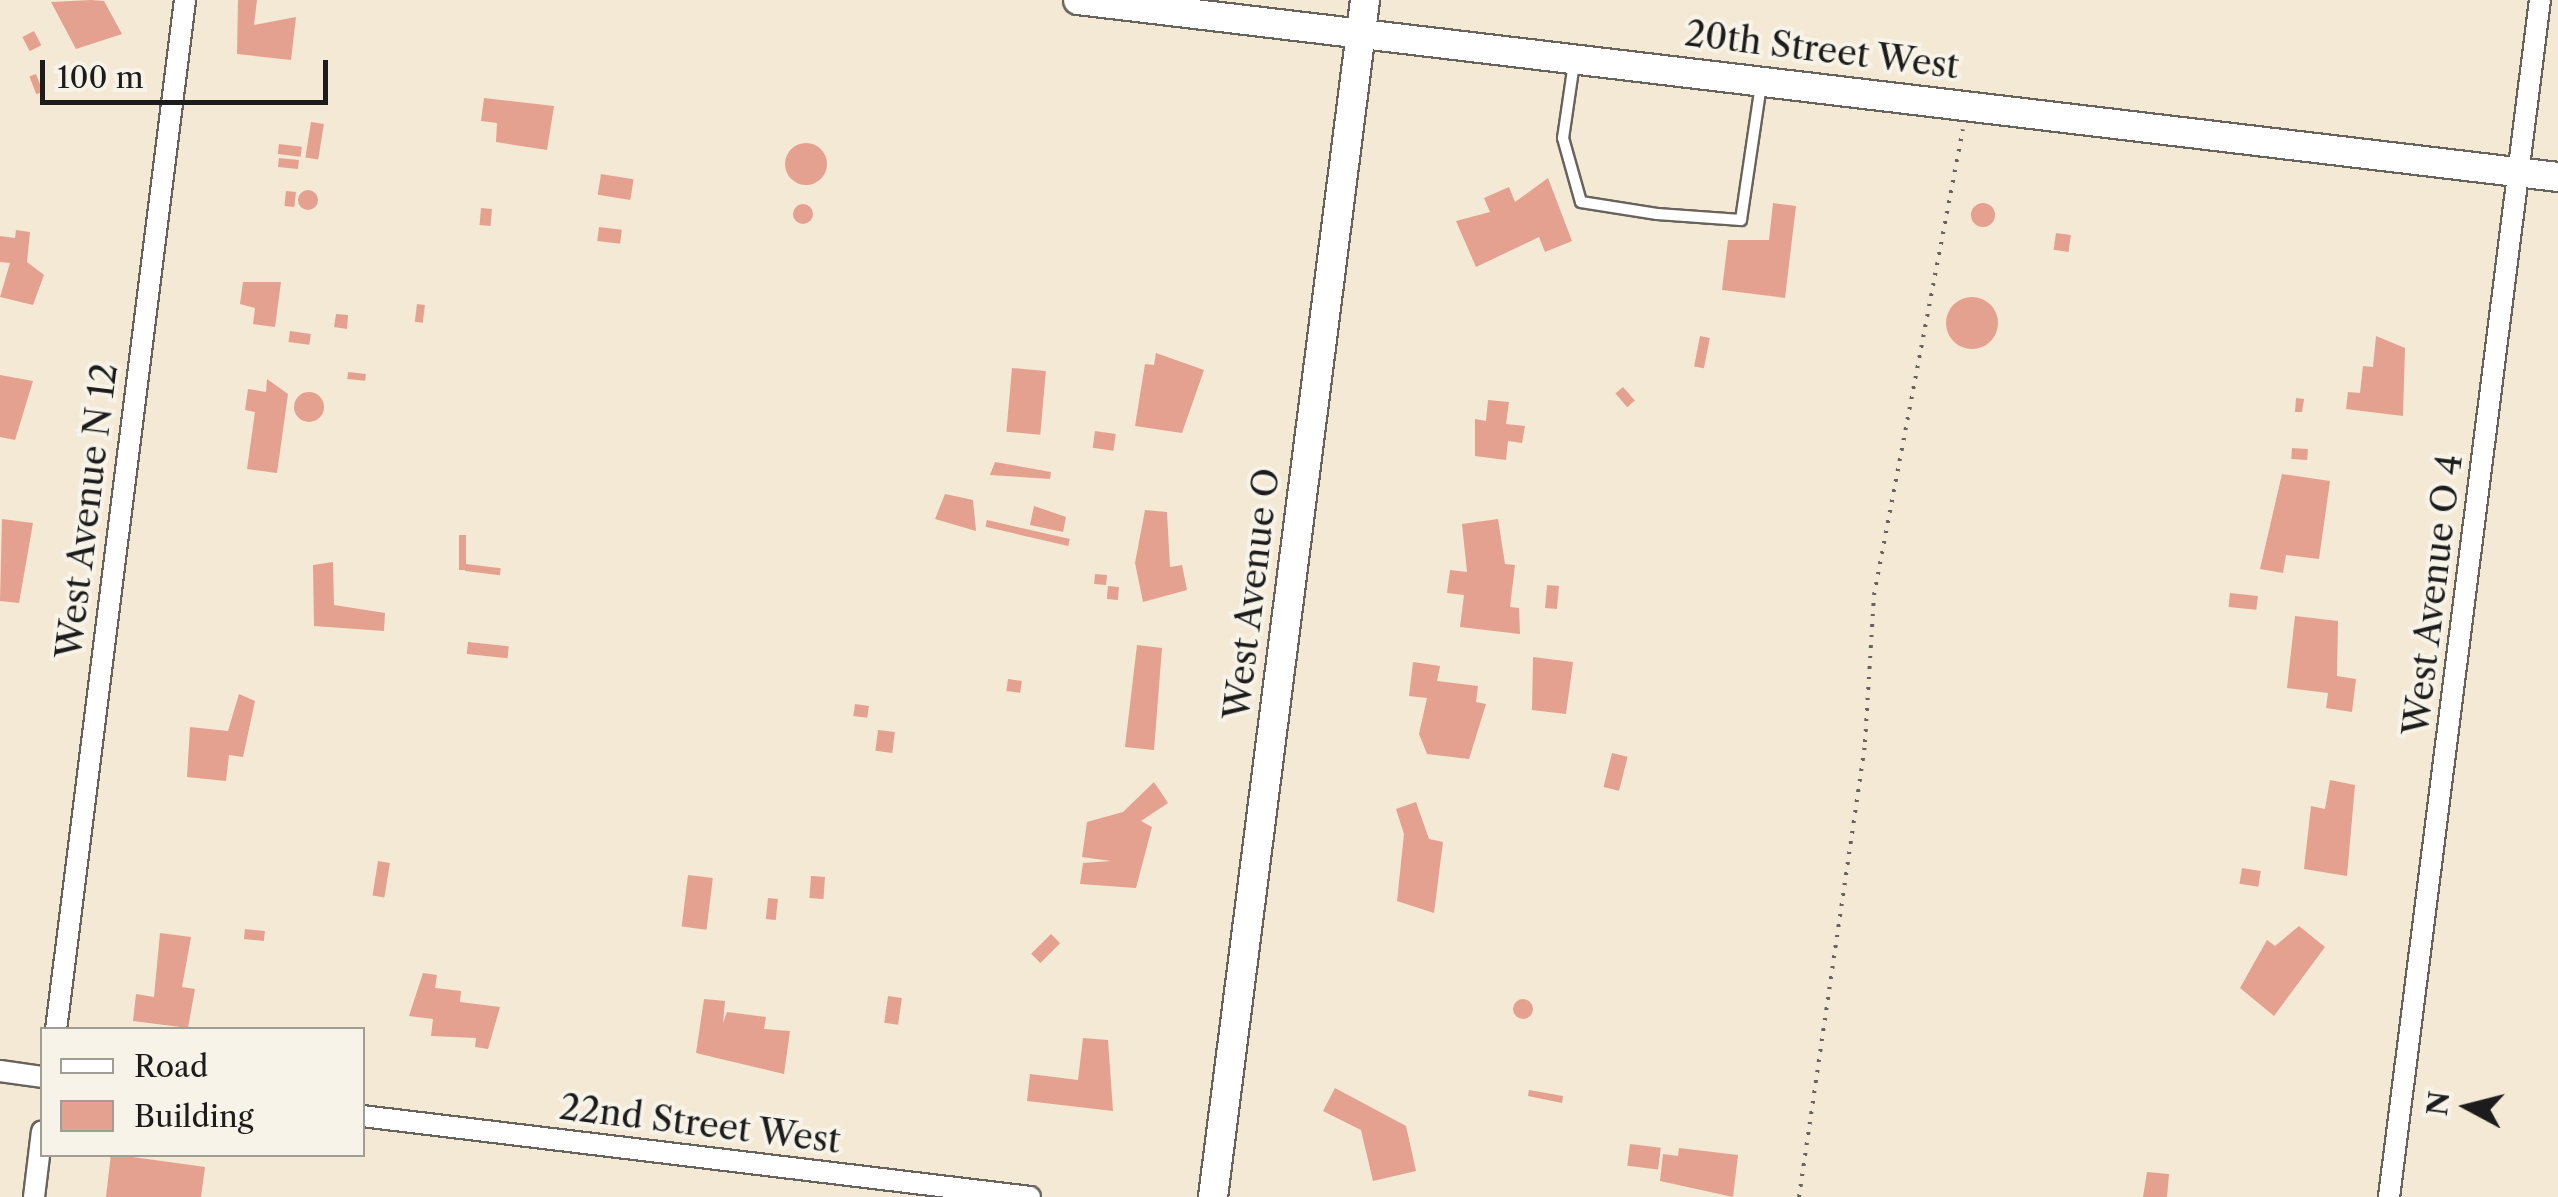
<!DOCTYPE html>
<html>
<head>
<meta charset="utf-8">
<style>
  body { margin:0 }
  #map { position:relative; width:2558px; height:1197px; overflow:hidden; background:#f4e9d5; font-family:"Libre Caslon Text",serif }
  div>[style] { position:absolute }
  .building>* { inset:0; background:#e4a18f; transform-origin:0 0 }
  .round { border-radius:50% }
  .path>* { height:4px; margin-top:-2px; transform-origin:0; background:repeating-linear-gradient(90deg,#68645d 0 2.5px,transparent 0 10.5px) }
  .roads { filter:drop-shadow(2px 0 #68645d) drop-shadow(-2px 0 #68645d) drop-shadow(0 2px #68645d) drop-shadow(0 -2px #68645d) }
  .lane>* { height:10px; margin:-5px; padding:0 5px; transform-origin:5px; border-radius:5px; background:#fff }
  .street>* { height:20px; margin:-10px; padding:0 10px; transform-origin:10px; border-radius:10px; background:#fff }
  .secondary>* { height:28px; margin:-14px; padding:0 14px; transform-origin:14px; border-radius:14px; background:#fff }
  span { translate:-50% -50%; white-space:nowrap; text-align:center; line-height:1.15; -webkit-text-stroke:8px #f7f3e8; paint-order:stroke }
  .street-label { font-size:35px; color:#1c1c1c }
  .legend { position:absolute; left:40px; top:1027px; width:325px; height:130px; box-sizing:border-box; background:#f7f3e8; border:2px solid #9f9d96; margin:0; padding:12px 18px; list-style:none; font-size:30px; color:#1c1c1c }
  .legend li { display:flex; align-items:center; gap:20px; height:50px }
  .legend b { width:50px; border:2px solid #9f9d96 }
  .north { position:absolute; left:2418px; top:1057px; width:100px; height:100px; -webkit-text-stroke:8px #f7f3e8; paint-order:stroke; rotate:277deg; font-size:28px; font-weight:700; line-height:40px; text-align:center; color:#1c1c1c }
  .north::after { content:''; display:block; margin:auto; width:35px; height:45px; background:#1c1c1c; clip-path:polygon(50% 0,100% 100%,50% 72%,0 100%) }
  .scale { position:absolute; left:40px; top:60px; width:288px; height:45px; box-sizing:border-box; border:5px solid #1c1c1c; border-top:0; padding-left:12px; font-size:30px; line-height:35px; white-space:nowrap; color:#1c1c1c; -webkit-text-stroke:8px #f7f3e8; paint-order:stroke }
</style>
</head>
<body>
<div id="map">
  <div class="building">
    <i style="clip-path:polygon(91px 0,104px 1px,122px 34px,76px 49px,51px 2px)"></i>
    <i style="clip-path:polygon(238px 0,257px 0,254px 25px,296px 17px,291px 60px,237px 54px)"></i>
    <i style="left:34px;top:31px;width:16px;height:13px;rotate:63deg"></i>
    <i style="left:36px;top:74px;width:19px;height:7px;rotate:69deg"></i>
    <i style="clip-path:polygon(484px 98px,554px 106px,547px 150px,496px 142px,497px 123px,481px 121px)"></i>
    <i style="left:311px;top:122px;width:13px;height:36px;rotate:9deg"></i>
    <i class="round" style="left:785px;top:143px;width:42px;height:42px"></i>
    <i style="left:279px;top:144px;width:23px;height:10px;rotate:7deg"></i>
    <i style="left:279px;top:158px;width:20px;height:9px;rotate:6deg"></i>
    <i style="left:601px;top:174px;width:33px;height:21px;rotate:9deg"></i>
    <i style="clip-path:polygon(1548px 178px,1572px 241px,1545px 252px,1539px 237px,1476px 267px,1456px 221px,1490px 212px,1484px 198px,1509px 187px,1515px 202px)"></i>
    <i class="round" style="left:298px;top:190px;width:20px;height:20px"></i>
    <i style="left:286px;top:191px;width:10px;height:15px;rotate:6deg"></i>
    <i style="clip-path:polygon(1773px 203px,1796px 206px,1785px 298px,1722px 290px,1728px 240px,1769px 240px)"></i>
    <i class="round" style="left:1971px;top:203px;width:24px;height:24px"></i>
    <i class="round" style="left:793px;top:204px;width:20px;height:20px"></i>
    <i style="left:481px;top:208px;width:11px;height:17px;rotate:5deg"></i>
    <i style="left:599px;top:227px;width:23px;height:14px;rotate:7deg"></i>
    <i style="clip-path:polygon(16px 230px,30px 232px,27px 262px,44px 275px,33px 305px,0 297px,10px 263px,0 262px,0 236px,15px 238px)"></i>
    <i style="left:2056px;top:233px;width:15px;height:17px;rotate:8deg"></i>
    <i style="clip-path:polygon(243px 282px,281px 282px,275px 327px,253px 324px,255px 308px,240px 304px)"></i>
    <i class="round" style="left:1946px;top:297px;width:52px;height:52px"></i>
    <i style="left:417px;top:304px;width:8px;height:18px;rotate:7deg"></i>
    <i style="clip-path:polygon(336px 314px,348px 315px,347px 329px,334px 327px)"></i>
    <i style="left:290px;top:331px;width:21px;height:11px;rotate:8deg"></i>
    <i style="left:1700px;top:336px;width:10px;height:31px;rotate:11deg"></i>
    <i style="clip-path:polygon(2376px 336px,2405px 348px,2403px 416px,2346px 409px,2348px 392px,2360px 393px,2363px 366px,2373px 367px)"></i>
    <i style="clip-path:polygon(1156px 353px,1204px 370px,1182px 433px,1135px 426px,1145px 364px,1154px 365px)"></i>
    <i style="left:1012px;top:368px;width:34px;height:64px;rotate:5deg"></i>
    <i style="left:348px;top:372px;width:18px;height:7px;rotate:6deg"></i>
    <i style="clip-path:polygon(0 375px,33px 381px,15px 440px,0 437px)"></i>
    <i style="clip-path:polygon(267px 379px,288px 394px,277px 473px,247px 469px,255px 412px,245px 410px,248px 389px,266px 392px)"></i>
    <i style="left:1623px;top:387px;width:18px;height:10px;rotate:49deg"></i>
    <i class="round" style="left:294px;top:392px;width:30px;height:30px"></i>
    <i style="clip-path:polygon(2296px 398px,2304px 399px,2302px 412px,2295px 412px)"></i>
    <i style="clip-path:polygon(1488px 400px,1509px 402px,1506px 424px,1525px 426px,1522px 443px,1508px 441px,1506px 460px,1475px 456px,1475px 419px,1486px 421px)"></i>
    <i style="left:1095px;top:431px;width:21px;height:17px;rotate:8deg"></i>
    <i style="left:2292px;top:448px;width:16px;height:11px;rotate:4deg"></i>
    <i style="clip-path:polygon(995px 462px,1051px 472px,1050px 479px,990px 475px)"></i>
    <i style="clip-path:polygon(2282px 474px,2330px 481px,2319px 559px,2286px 555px,2283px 573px,2260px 569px)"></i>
    <i style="clip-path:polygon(945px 494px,973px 500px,976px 531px,935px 519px)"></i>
    <i style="clip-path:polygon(1034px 506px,1066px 517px,1063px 532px,1030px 525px)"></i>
    <i style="clip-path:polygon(1145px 510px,1167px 512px,1170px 567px,1182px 565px,1187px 590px,1143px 602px,1135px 563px)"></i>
    <i style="clip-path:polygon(2px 519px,33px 523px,19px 603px,0 601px)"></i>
    <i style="clip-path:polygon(1498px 519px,1505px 564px,1515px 565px,1510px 607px,1519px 608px,1520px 634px,1460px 627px,1464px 595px,1447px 593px,1450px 570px,1467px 572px,1462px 524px)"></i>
    <i style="left:987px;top:520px;width:85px;height:7px;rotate:13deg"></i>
    <i style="left:459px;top:535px;width:7px;height:35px"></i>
    <i style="clip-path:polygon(333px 562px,334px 605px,385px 613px,384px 631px,314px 626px,313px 565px)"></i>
    <i style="left:466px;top:564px;width:35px;height:7px;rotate:7deg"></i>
    <i style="left:1095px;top:574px;width:12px;height:10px;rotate:5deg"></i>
    <i style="left:1547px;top:585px;width:12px;height:23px;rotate:5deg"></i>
    <i style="left:1108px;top:586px;width:11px;height:13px;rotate:5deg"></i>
    <i style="left:2230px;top:593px;width:28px;height:14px;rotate:6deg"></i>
    <i style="clip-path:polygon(2295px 616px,2338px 621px,2337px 676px,2356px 679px,2352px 712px,2326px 708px,2328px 693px,2287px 688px)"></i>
    <i style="left:468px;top:642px;width:41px;height:12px;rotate:6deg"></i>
    <i style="clip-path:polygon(1137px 645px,1162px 648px,1154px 750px,1125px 747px)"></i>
    <i style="clip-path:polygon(1533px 657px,1573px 662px,1566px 714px,1532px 710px)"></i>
    <i style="clip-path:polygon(1413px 662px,1440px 666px,1437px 681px,1478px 686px,1476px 702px,1486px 704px,1469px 759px,1427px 754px,1419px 734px,1427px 698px,1409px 696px)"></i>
    <i style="left:1008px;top:679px;width:14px;height:12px;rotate:8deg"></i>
    <i style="clip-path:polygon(239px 694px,255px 701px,243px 757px,229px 755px,226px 781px,187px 777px,190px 727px,228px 731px)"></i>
    <i style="left:855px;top:704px;width:14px;height:12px;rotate:8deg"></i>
    <i style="left:878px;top:730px;width:17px;height:21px;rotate:7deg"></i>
    <i style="left:1612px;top:753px;width:16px;height:35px;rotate:14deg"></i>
    <i style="clip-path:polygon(2330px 780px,2355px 785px,2347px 876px,2304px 869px,2311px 806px,2325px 809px)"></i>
    <i style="clip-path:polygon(1154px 782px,1168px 803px,1141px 821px,1152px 827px,1136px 888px,1080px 884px,1083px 863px,1111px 861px,1082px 857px,1087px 822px,1123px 812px)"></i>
    <i style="clip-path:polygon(1416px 802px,1429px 839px,1443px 842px,1434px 913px,1397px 901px,1404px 834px,1396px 809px)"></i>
    <i style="left:378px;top:861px;width:12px;height:35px;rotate:9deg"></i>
    <i style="left:2242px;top:868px;width:19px;height:16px;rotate:9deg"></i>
    <i style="left:688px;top:875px;width:25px;height:52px;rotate:7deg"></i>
    <i style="left:811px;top:876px;width:14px;height:22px;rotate:4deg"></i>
    <i style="left:768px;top:898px;width:10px;height:21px;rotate:6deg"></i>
    <i style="clip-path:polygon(2299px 926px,2325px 947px,2274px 1016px,2240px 988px,2267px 940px,2275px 946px)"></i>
    <i style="left:245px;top:929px;width:20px;height:10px;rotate:6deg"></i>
    <i style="clip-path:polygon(160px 933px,191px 937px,182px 987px,195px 989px,188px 1028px,133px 1021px,136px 994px,154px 997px)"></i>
    <i style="left:1051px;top:934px;width:13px;height:28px;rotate:45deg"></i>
    <i style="clip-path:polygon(423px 973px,437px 975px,435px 988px,461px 991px,460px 1002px,500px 1007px,488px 1049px,475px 1047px,476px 1038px,431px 1036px,433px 1019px,409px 1016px)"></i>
    <i style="left:888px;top:996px;width:14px;height:27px;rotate:8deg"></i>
    <i class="round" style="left:1513px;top:999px;width:20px;height:20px"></i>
    <i style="clip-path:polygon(704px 999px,725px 1001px,723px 1023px,727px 1012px,766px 1017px,764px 1029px,790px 1031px,784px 1074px,696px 1053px)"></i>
    <i style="clip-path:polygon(1083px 1038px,1108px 1040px,1113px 1111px,1027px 1101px,1030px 1074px,1078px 1080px)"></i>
    <i style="clip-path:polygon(1335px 1088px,1406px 1126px,1416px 1171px,1373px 1181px,1361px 1130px,1323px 1111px)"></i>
    <i style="clip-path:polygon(1529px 1090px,1563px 1096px,1562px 1103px,1528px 1096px)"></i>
    <i style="left:1630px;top:1144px;width:31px;height:22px;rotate:7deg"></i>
    <i style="clip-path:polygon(1679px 1148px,1738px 1155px,1733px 1197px,1660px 1181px,1663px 1154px,1678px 1156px)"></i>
    <i style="clip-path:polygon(111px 1154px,205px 1167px,201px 1197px,106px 1197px)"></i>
    <i style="clip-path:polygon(2147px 1172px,2169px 1174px,2167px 1197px,2143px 1197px)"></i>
  </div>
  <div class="path">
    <i style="left:1799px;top:1197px;width:460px;rotate:-81.7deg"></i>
    <i style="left:1865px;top:742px;width:147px;rotate:-86.5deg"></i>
    <i style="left:1874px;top:595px;width:474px;rotate:-79.2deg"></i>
  </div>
  <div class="roads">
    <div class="lane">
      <i style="left:1574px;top:63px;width:76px;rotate:98.3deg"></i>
      <i style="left:1563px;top:138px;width:66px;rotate:74.3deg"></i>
      <i style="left:1581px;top:202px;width:77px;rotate:9deg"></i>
      <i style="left:1657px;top:214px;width:84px;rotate:4.1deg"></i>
      <i style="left:1741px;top:220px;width:137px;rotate:-81.6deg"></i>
    </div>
    <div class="street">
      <i style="left:56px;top:1030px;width:1038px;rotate:-82.86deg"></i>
      <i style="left:0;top:1071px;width:42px;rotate:8.1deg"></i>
      <i style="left:362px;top:1116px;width:673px;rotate:6.91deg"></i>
      <i style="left:34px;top:1197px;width:66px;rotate:-83.1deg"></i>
      <i style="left:2389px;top:1197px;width:1206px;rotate:-82.81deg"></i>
    </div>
    <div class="secondary">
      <i style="left:1078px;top:0;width:1491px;rotate:6.82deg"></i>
      <i style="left:1213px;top:1197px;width:1207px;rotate:-82.76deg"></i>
    </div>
  </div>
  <div class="street-label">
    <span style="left:1822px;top:50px;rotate:7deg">20th Street West</span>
    <span style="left:87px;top:511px;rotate:-83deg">West Avenue N 12</span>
    <span style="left:1252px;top:594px;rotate:-83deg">West Avenue O</span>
    <span style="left:2433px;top:595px;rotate:-83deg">West Avenue O 4</span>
    <span style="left:700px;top:1124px;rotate:7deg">22nd Street West</span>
  </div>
  <ul class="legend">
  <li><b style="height:12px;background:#fff"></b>Road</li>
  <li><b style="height:28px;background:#e4a18f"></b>Building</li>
  </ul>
  <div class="north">N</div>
  <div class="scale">100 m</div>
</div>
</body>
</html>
